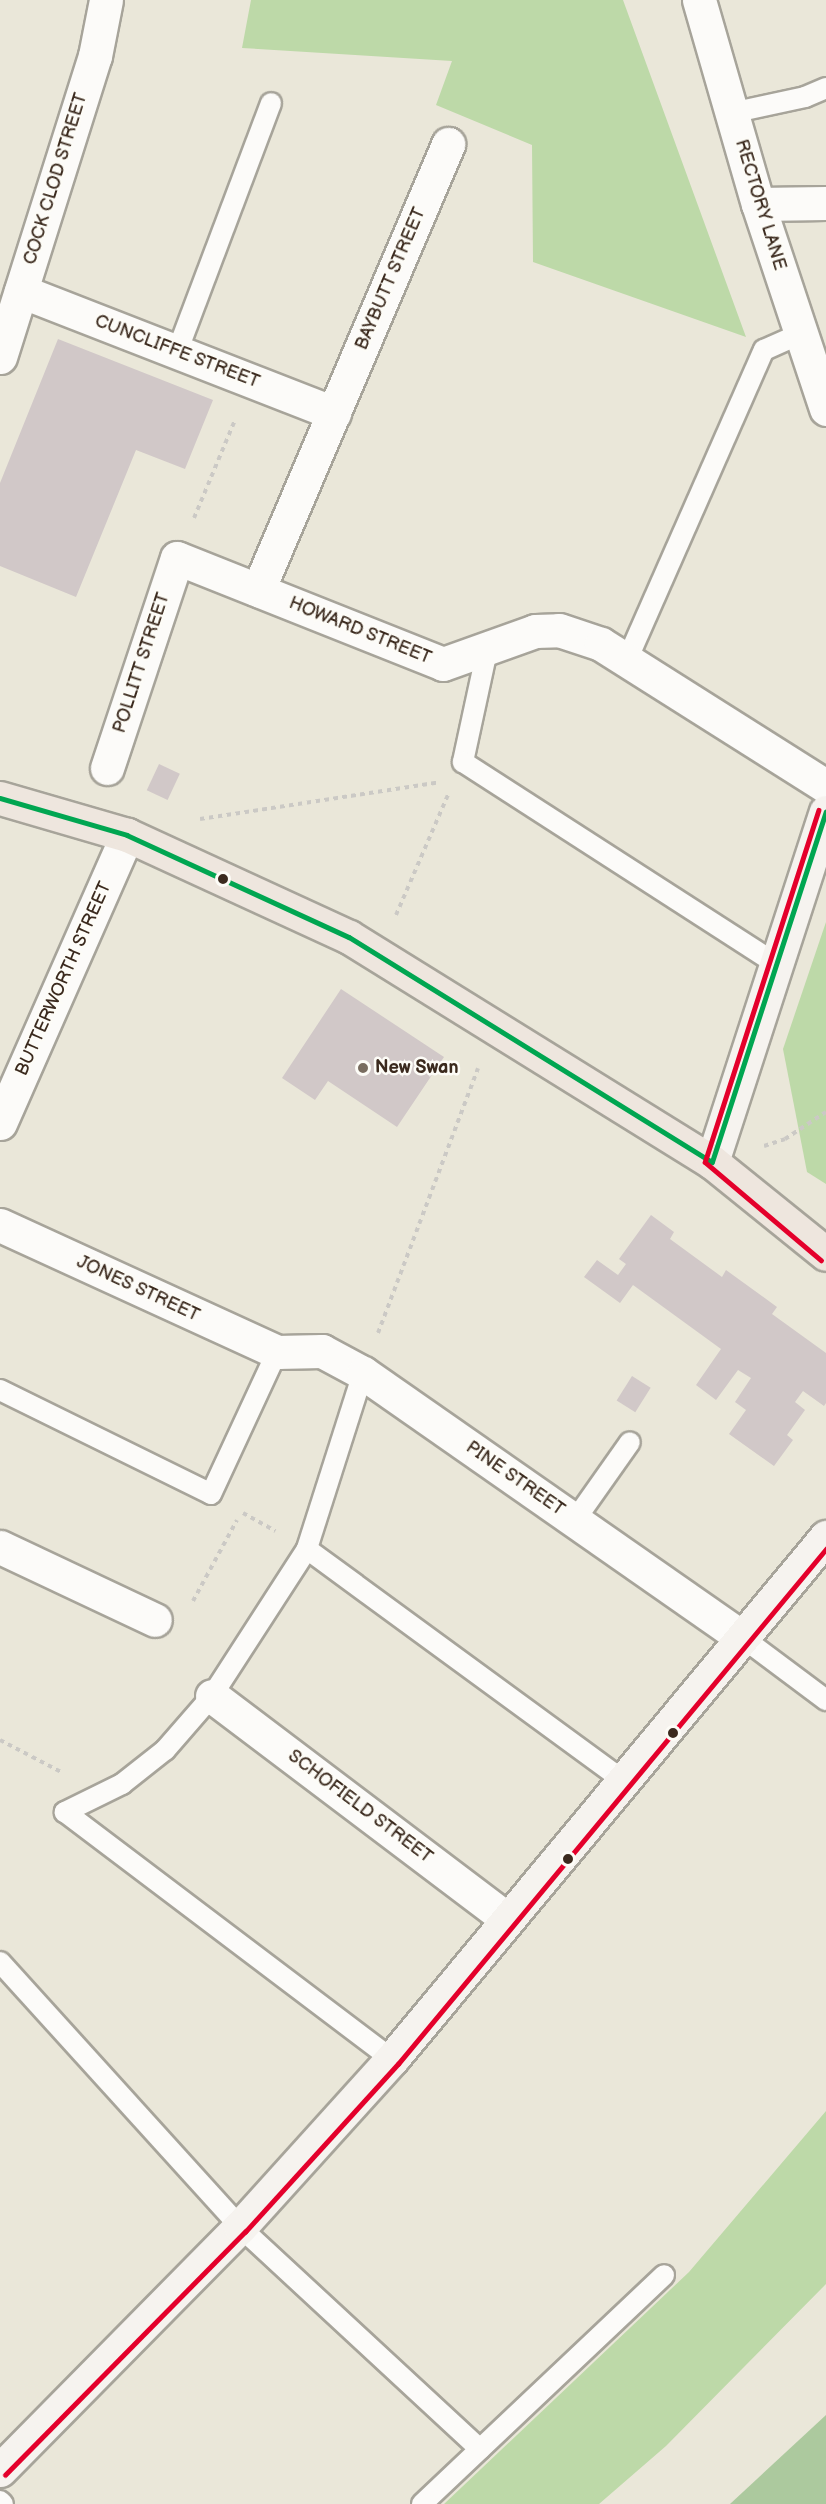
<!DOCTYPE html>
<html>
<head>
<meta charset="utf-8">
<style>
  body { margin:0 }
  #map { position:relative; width:826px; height:2504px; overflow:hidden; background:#eae7d9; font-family:"Balsamiq Sans",sans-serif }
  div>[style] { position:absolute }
  .green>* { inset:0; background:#bdd9a8 }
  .forest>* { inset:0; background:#acc99e }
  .building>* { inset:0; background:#d1c8c8; transform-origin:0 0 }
  .path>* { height:4px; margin-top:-2px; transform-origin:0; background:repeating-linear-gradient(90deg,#cbc9c5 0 4.5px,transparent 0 9px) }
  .roads { filter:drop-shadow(2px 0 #a7a49a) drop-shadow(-2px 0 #a7a49a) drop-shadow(0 2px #a7a49a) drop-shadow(0 -2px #a7a49a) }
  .lane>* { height:20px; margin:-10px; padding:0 10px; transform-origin:10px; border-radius:10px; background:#fcfbf9 }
  .street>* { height:33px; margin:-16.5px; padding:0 16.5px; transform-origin:16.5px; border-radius:16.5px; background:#fcfbf9 }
  .secondary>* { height:33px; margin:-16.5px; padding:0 16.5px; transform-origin:16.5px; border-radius:16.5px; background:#f6f3ef }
  .primary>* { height:33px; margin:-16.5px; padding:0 16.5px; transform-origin:16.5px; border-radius:16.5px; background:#eee6de }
  .bus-1>* { height:4.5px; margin:-2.25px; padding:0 2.25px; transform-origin:2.25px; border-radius:2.25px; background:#00a651 }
  .bus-2>* { height:4.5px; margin:-2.25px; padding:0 2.25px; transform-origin:2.25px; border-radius:2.25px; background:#e4002b }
  .dots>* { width:16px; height:16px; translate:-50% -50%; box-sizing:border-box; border:3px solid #fdfcf7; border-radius:50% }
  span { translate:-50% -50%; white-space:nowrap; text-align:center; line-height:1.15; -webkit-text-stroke:5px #fdfcf7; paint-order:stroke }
  .street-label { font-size:18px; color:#3b2a1e }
  .poi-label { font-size:18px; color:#3b2a1e; font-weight:700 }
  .left { translate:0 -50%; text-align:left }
</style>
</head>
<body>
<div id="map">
  <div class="green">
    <i style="clip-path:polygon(251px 0,623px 0,746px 337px,533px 262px,532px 145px,436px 105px,452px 61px,242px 48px)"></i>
    <i style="clip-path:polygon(826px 922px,826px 1184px,807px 1172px,783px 1049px)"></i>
    <i style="clip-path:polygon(826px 2111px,826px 2284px,666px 2446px,599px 2504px,444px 2504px,689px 2272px)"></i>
  </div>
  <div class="forest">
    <i style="clip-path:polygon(826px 2415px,826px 2504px,730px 2504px)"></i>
  </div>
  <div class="building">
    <i style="clip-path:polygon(58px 339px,213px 400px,185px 469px,136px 450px,76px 597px,0 566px,0 483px)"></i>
    <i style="left:159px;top:764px;width:23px;height:29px;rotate:25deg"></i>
    <i style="clip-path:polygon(341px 989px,444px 1057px,397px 1127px,328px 1081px,315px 1100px,282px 1078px)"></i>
    <i style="clip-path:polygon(651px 1215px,674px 1232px,670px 1239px,722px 1277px,726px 1270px,777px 1307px,772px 1314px,826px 1353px,826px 1403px,824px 1406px,803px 1391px,795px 1402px,805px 1410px,787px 1435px,793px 1440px,774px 1466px,729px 1434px,746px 1410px,735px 1402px,751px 1378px,738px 1370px,716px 1400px,696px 1385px,721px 1349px,633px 1285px,620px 1303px,584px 1277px,597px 1260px,618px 1275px,626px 1264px,619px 1259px)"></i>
    <i style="left:632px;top:1376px;width:22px;height:29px;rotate:32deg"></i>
  </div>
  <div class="path">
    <i style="left:194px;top:518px;width:106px;rotate:-67.3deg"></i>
    <i style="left:200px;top:819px;width:239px;rotate:-8.7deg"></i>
    <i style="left:396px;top:915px;width:131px;rotate:-66.6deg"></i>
    <i style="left:764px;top:1146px;width:22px;rotate:-18deg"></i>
    <i style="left:785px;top:1139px;width:49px;rotate:-33.4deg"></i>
    <i style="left:378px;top:1333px;width:283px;rotate:-69.3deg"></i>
    <i style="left:243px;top:1513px;width:37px;rotate:29deg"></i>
    <i style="left:193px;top:1601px;width:92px;rotate:-61.5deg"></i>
    <i style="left:0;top:1740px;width:69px;rotate:27.7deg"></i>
  </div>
  <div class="roads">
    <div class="lane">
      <i style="left:731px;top:113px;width:76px;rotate:-12.2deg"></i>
      <i style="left:805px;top:97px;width:23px;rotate:-23deg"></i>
      <i style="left:177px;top:352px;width:266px;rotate:-69.3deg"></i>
      <i style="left:488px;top:646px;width:119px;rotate:102.2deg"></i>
      <i style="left:463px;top:762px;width:373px;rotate:32.8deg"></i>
      <i style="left:627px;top:660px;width:339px;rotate:-66.2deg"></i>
      <i style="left:764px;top:350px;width:39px;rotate:-24deg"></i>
      <i style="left:363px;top:1373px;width:185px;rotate:107.7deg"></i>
      <i style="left:307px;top:1549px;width:391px;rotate:36.2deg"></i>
      <i style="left:0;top:1390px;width:235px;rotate:26.2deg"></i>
      <i style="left:211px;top:1494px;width:157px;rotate:-65.1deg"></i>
      <i style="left:575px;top:1520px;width:95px;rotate:-54.8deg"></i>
      <i style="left:307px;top:1549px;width:175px;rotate:122.9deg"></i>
      <i style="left:212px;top:1696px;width:72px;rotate:131deg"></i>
      <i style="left:165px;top:1750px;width:55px;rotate:141.7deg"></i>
      <i style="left:122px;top:1784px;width:64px;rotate:153.8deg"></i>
      <i style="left:65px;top:1812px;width:410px;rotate:37.1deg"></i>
      <i style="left:743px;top:1638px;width:104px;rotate:36.8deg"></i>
      <i style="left:0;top:1962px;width:358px;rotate:47.8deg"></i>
      <i style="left:240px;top:2227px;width:327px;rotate:42.8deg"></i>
      <i style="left:0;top:2501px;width:4px;rotate:45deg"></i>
      <i style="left:422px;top:2504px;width:333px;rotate:-43.4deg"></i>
    </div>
    <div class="street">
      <i style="left:699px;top:0;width:212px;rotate:73.9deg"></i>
      <i style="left:758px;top:204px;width:216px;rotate:71.6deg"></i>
      <i style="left:758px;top:204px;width:68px;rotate:-0.8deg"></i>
      <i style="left:21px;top:291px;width:336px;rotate:21.3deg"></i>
      <i style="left:0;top:357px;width:316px;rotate:-72.5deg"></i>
      <i style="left:95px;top:56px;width:57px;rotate:-78.9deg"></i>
      <i style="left:258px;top:590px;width:485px;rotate:-66.9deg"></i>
      <i style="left:107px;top:768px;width:221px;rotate:-71.6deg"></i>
      <i style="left:177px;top:558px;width:286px;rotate:21.7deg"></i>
      <i style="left:443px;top:664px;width:98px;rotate:-19.7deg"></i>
      <i style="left:535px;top:631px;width:24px;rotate:-2deg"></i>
      <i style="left:559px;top:630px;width:44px;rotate:18.4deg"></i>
      <i style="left:601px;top:644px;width:266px;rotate:32.3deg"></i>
      <i style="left:0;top:1123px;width:315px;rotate:-66.2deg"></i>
      <i style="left:0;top:1225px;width:305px;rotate:24.6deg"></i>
      <i style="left:277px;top:1352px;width:45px;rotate:-1.3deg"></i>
      <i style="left:322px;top:1351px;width:47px;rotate:28.2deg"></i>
      <i style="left:363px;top:1373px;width:463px;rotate:34.9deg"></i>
      <i style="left:0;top:1547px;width:171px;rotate:25.2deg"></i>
      <i style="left:212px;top:1696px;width:370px;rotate:37.1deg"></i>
    </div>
    <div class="secondary">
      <i style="left:712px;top:1162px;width:368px;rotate:-72deg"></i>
      <i style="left:0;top:2470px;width:342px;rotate:-45.4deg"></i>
      <i style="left:240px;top:2227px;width:227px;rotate:-47.9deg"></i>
      <i style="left:392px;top:2059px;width:679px;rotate:-50.26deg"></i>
    </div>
    <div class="primary">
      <i style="left:0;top:798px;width:132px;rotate:16.2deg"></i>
      <i style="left:127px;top:835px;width:244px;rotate:24.7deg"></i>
      <i style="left:349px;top:937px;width:427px;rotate:31.8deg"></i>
      <i style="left:712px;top:1162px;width:146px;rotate:38.9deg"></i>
    </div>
  </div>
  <div class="bus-1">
    <i style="left:0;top:798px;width:132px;rotate:16.2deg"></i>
    <i style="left:127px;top:835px;width:244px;rotate:24.7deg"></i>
    <i style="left:349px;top:937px;width:427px;rotate:31.8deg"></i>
    <i style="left:712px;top:1162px;width:368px;rotate:-72deg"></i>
  </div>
  <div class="bus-2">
    <i style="left:819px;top:810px;width:370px;rotate:107.9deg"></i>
    <i style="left:705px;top:1162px;width:152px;rotate:40.2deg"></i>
    <i style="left:5px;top:2475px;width:342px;rotate:-45.4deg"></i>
    <i style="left:245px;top:2232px;width:227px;rotate:-47.7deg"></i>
    <i style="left:398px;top:2064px;width:670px;rotate:-50.27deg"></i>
  </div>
  <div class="dots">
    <i style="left:223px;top:879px;background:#3b2a1e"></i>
    <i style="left:363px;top:1068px;background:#786c5f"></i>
    <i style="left:673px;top:1733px;background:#3b2a1e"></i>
    <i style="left:568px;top:1859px;background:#3b2a1e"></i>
  </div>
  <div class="street-label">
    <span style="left:56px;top:179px;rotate:-73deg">COCK CLOD STREET</span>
    <span style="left:760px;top:205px;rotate:73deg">RECTORY LANE</span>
    <span style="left:391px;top:279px;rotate:-67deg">BAYBUTT STREET</span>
    <span style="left:177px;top:352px;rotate:21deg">CUNCLIFFE STREET</span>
    <span style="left:360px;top:631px;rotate:22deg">HOWARD STREET</span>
    <span style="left:142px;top:663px;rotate:-72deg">POLLITT STREET</span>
    <span style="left:64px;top:979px;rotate:-66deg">BUTTERWORTH STREET</span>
    <span style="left:138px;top:1289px;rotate:25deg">JONES STREET</span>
    <span style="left:515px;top:1479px;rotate:35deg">PINE STREET</span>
    <span style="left:360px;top:1807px;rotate:37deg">SCHOFIELD STREET</span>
  </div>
  <div class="poi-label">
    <span class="left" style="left:375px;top:1068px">New Swan</span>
  </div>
</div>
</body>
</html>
